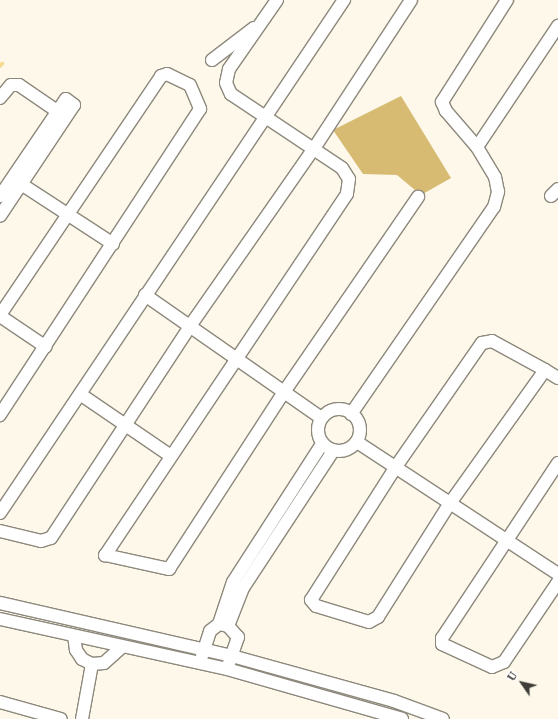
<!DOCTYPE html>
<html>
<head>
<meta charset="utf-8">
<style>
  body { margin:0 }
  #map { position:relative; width:558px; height:719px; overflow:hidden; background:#fdf8ea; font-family:"Noto Serif",serif }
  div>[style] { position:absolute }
  .forest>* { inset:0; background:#d8bb73 }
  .stream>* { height:3.5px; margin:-1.75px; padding:0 1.75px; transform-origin:1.75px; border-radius:1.75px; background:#f8db92 }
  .roads { filter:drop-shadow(1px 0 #8d887c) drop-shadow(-1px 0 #8d887c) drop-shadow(0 1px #8d887c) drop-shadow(0 -1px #8d887c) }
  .minor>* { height:12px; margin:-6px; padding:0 6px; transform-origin:6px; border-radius:6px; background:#fff }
  .minor>.ring { margin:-6px; padding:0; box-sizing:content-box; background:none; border:12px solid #fff; border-radius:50% }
  span { translate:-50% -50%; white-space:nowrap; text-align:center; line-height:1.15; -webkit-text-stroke:3.5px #fff; paint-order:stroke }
  .north { position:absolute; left:502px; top:663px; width:40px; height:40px; -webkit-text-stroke:3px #fff; paint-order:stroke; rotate:304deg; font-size:11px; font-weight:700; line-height:16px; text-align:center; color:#3f3d37 }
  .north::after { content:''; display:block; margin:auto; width:14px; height:18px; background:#3f3d37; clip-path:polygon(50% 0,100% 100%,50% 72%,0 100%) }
</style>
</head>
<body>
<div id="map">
  <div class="forest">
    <i style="clip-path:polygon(401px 96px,451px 178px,421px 195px,397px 175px,363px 174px,333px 130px)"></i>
  </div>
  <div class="stream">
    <i style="left:0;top:66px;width:3px;rotate:-45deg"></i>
  </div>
  <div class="roads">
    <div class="minor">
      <i style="left:277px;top:0;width:84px;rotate:124.8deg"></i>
      <i style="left:229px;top:69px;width:14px;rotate:102deg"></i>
      <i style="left:226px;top:83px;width:12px;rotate:66deg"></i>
      <i style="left:231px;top:94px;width:133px;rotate:33.7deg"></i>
      <i style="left:342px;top:168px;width:13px;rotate:58deg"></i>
      <i style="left:349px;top:179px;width:15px;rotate:98deg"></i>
      <i style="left:347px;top:194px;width:435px;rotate:123.8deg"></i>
      <i style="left:105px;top:555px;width:66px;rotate:12.3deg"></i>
      <i style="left:169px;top:569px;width:211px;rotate:-57deg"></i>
      <i style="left:284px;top:392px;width:237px;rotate:-55.5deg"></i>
      <i style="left:212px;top:60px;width:53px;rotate:-37.3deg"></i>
      <i style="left:0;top:98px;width:17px;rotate:-50deg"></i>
      <i style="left:11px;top:85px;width:8px"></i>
      <i style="left:19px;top:85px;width:46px;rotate:34.4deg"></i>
      <i style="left:477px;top:147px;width:146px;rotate:-56.2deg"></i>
      <i style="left:15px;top:180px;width:117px;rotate:33.1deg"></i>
      <i style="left:0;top:196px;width:117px;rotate:-55.8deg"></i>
      <i style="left:66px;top:99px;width:10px;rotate:37deg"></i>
      <i style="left:74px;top:105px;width:133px;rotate:123.7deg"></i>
      <i style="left:551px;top:196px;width:10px;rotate:-45deg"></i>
      <i style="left:145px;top:295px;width:215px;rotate:34.9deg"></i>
      <i style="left:0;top:315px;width:288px;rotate:-56deg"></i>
      <i style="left:161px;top:76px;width:6px;rotate:-18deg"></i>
      <i style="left:167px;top:74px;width:25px;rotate:26deg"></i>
      <i style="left:190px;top:85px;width:26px;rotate:67deg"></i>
      <i style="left:200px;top:109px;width:366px;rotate:123.2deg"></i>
      <i style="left:0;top:316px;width:55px;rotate:34deg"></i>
      <i style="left:492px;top:341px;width:60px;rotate:28.7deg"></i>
      <i style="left:545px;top:370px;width:163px;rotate:125.5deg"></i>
      <i style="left:450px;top:503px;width:135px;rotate:122.3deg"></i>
      <i style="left:378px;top:617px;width:10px;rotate:151deg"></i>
      <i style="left:369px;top:622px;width:55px;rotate:-163.2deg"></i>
      <i style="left:316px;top:606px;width:8px;rotate:-130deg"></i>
      <i style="left:311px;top:600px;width:156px;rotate:-57.5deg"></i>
      <i style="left:395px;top:468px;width:152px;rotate:-55.2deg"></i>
      <i style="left:482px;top:343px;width:10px;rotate:-11deg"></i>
      <i style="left:545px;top:370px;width:15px;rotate:32deg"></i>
      <i style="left:80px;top:394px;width:110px;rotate:34.3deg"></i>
      <i class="ring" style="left:318px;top:409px;width:30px;height:30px"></i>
      <i style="left:351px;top:414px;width:252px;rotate:-55.4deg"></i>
      <i style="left:494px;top:207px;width:16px;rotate:-75deg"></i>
      <i style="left:498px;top:192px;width:15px;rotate:-101deg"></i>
      <i style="left:495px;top:177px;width:35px;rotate:-121deg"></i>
      <i style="left:477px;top:147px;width:48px;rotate:-130.7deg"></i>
      <i style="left:446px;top:111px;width:10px;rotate:-114deg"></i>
      <i style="left:442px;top:102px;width:121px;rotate:-57.5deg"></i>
      <i style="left:357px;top:442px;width:240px;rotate:33.3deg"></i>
      <i style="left:558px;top:463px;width:210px;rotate:123.5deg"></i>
      <i style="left:442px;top:638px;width:6px;rotate:90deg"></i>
      <i style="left:442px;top:644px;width:55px;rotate:24.7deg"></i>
      <i style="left:492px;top:667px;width:13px;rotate:-23deg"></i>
      <i style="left:504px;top:662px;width:97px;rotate:-56deg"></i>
      <i style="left:0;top:513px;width:618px;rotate:-56.16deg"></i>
      <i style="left:0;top:531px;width:42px;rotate:13.7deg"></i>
      <i style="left:41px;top:541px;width:10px;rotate:-17deg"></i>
      <i style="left:51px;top:538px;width:254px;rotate:-56.7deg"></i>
      <i style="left:190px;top:326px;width:215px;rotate:-55.1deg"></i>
      <i style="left:313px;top:150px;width:179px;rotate:-56.8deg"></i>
      <i style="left:0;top:603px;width:238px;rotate:12.9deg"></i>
      <i style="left:232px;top:656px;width:168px;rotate:15.5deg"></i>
      <i style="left:394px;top:701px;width:52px;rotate:20.2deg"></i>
      <i style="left:0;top:619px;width:232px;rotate:12.4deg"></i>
      <i style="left:227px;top:669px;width:182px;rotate:15.9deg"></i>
      <i style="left:219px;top:624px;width:44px;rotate:-71.6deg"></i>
      <i style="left:233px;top:582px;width:164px;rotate:-57.2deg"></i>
      <i style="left:228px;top:626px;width:41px;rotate:-68.5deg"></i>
      <i style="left:243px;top:588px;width:164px;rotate:-56.7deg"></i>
      <i style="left:74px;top:636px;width:14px;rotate:82deg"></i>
      <i style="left:76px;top:650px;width:11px;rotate:56deg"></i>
      <i style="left:82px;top:659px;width:11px;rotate:27deg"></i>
      <i style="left:92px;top:664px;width:12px;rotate:-5deg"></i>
      <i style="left:104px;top:663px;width:24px;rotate:-42deg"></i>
      <i style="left:202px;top:656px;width:26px;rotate:-72deg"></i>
      <i style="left:210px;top:631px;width:11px;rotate:-38deg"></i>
      <i style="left:219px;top:624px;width:9px;rotate:13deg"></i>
      <i style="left:228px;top:626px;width:15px;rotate:48deg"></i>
      <i style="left:238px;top:637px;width:28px;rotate:109deg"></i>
      <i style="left:0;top:702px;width:63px;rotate:15.6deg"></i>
      <i style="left:82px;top:719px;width:56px;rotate:-79.7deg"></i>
    </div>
  </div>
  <div class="north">U</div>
</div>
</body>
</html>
